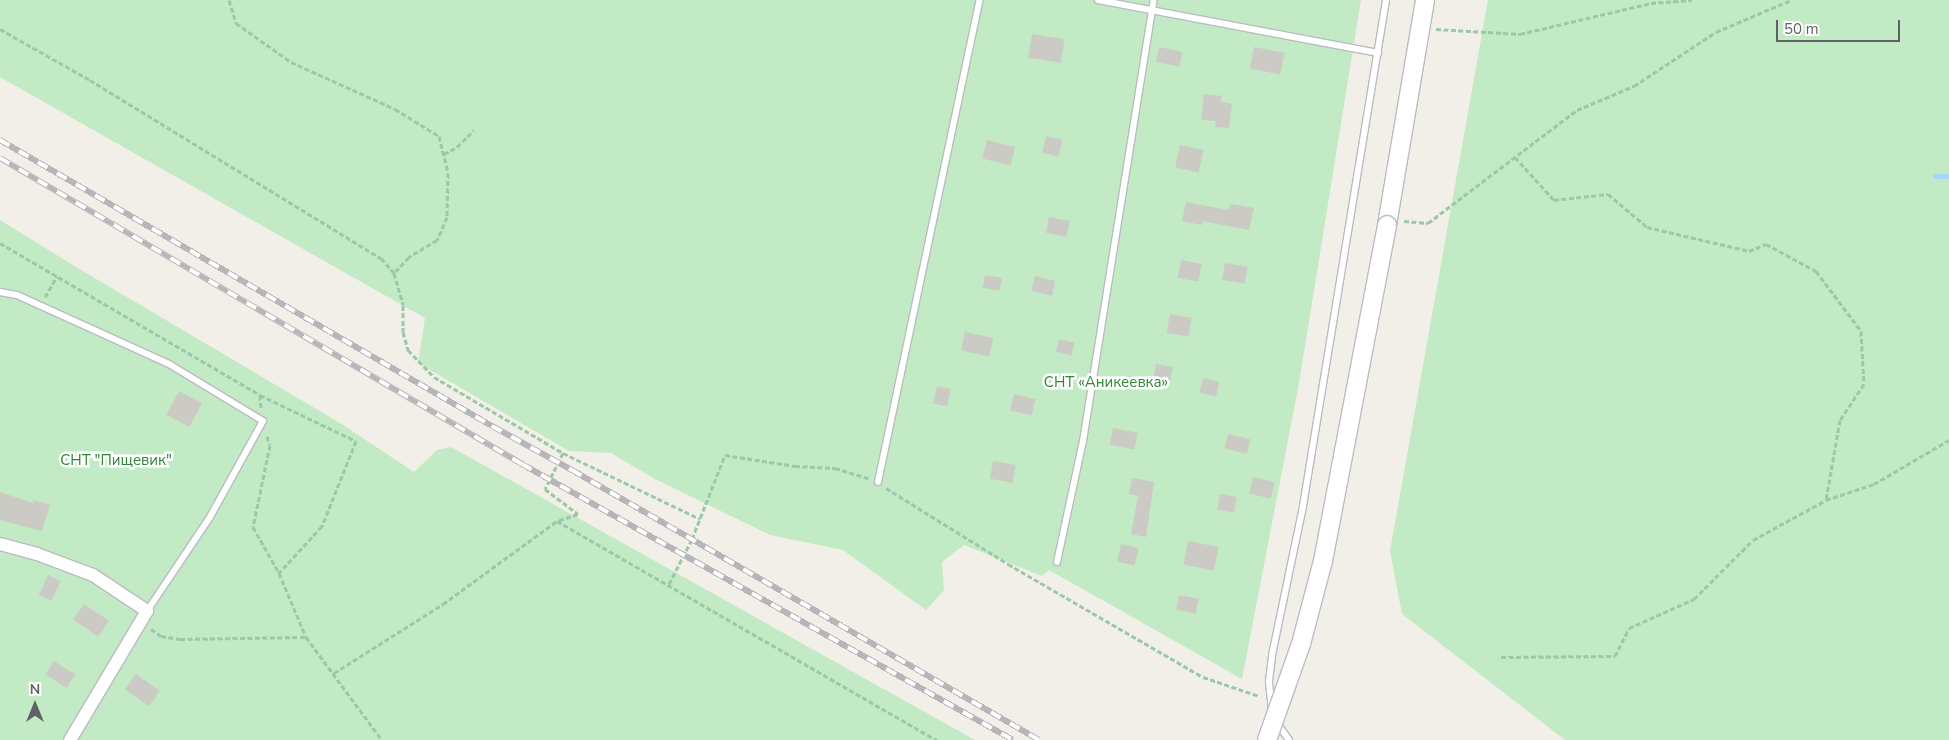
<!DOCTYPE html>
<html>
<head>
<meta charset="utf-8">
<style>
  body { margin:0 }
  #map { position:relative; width:1949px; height:740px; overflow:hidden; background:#f1efe7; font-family:"Nunito Sans",sans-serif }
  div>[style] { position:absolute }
  .green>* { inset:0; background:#c2eac4 }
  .stream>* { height:5px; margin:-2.5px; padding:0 2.5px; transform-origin:2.5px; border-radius:2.5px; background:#a9d6ff }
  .building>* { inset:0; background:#cccac4; transform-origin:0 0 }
  .path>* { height:3px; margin-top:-1.5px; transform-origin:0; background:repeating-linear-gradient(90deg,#99c9a9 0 5px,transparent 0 7.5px) }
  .roads { filter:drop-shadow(1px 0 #b9bcc1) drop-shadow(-1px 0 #b9bcc1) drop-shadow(0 1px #b9bcc1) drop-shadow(0 -1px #b9bcc1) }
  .lane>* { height:6px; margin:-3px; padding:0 3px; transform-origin:3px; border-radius:3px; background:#fff }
  .street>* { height:12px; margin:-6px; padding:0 6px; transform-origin:6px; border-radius:6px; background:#fff }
  .secondary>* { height:18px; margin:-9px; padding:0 9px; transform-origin:9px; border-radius:9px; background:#fff }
  .rail>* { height:5.5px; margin-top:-2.75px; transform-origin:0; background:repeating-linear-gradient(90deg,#fff 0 11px,#b6b6b8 0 22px); box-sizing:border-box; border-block:1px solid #b6b6b8 }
  .bridges { filter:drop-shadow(1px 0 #babdc3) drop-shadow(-1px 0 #babdc3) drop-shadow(0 1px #babdc3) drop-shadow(0 -1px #babdc3) }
  .secondary-bridge>* { height:18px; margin:-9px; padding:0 9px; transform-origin:9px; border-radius:9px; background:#fff }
  span { translate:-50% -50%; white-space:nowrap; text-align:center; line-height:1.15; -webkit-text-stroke:5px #fff; paint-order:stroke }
  .park-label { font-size:15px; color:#2f8637 }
  .north { position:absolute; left:10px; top:680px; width:50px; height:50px; -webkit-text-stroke:4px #fff; paint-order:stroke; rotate:0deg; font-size:14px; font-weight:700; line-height:20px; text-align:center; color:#5e6268 }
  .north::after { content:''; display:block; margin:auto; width:18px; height:22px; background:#5e6268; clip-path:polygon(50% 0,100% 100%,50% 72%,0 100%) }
  .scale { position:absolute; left:1776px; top:20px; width:124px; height:22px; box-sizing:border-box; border:2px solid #5e6268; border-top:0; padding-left:6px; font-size:15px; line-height:18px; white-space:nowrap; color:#5e6268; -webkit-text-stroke:4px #fff; paint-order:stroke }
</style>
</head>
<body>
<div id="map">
  <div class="green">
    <i style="clip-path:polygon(0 0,1361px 0,1299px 383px,1242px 679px,1049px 570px,1042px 576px,964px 545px,942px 562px,944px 590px,926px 610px,843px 550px,770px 535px,655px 479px,611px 453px,569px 451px,418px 363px,425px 318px,0 77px)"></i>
    <i style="clip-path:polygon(1488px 0,1949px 0,1949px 740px,1565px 740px,1402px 614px,1390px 551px)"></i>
    <i style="clip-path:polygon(0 220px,76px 267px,340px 423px,414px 472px,437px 450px,451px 447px,975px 740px,0 740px)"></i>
  </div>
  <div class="stream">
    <i style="left:1935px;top:176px;width:14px"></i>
  </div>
  <div class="building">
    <i style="left:1032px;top:34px;width:33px;height:24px;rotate:9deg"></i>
    <i style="left:1159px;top:47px;width:24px;height:15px;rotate:12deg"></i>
    <i style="left:1254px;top:47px;width:31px;height:22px;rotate:11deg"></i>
    <i style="clip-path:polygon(1204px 94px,1222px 96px,1221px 102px,1232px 104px,1229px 128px,1215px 127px,1216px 121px,1201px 120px)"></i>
    <i style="left:1046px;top:136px;width:17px;height:17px;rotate:13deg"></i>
    <i style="left:987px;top:140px;width:29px;height:19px;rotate:14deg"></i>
    <i style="left:1180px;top:145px;width:24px;height:23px;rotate:12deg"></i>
    <i style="clip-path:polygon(1186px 202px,1228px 210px,1230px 204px,1254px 208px,1249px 230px,1202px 221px,1202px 225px,1182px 221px)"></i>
    <i style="left:1049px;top:217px;width:21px;height:16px;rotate:11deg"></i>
    <i style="left:1181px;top:260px;width:21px;height:18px;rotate:11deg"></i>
    <i style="left:1225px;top:263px;width:23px;height:17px;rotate:10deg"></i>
    <i style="left:985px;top:275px;width:17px;height:13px;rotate:10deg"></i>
    <i style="left:1035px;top:276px;width:21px;height:15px;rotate:14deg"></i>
    <i style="left:1170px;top:314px;width:22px;height:19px;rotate:10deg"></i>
    <i style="left:965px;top:332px;width:29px;height:19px;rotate:12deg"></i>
    <i style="left:1059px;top:339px;width:16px;height:13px;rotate:14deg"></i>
    <i style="left:1156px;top:364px;width:17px;height:13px;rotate:10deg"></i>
    <i style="left:1203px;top:378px;width:17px;height:15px;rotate:13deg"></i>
    <i style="left:937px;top:386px;width:14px;height:18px;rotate:12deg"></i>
    <i style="left:179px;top:391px;width:26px;height:27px;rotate:28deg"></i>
    <i style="left:1014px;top:394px;width:22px;height:17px;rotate:13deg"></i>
    <i style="left:1113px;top:428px;width:25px;height:17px;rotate:11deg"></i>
    <i style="left:1228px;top:434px;width:23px;height:15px;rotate:13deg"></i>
    <i style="left:993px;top:461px;width:23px;height:18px;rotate:10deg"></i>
    <i style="left:1253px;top:477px;width:22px;height:17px;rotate:13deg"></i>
    <i style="clip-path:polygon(1132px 478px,1154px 482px,1146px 537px,1131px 534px,1138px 496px,1129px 494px)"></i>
    <i style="clip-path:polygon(0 492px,33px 503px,33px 500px,50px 505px,42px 531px,0 520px)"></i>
    <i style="left:1220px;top:494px;width:17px;height:16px;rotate:10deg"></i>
    <i style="left:1188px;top:541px;width:31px;height:24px;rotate:11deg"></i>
    <i style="left:1121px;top:544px;width:18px;height:18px;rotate:13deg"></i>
    <i style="left:48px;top:575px;width:14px;height:22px;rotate:25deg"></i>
    <i style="left:1179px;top:595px;width:20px;height:15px;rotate:11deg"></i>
    <i style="left:84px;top:604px;width:30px;height:19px;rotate:34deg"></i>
    <i style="left:54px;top:661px;width:25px;height:16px;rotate:32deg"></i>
    <i style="left:136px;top:674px;width:29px;height:19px;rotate:35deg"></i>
  </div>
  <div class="path">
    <i style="left:229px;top:0;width:24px;rotate:73deg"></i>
    <i style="left:236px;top:23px;width:67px;rotate:35.3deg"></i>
    <i style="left:291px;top:62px;width:114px;rotate:24.3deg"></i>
    <i style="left:395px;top:109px;width:52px;rotate:31.5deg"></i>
    <i style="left:439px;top:136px;width:38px;rotate:76deg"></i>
    <i style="left:448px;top:173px;width:44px;rotate:91.3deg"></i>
    <i style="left:447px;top:217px;width:25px;rotate:113deg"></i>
    <i style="left:437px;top:240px;width:33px;rotate:149deg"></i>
    <i style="left:409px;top:257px;width:22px;rotate:133deg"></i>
    <i style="left:0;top:29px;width:103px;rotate:29.5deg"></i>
    <i style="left:90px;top:80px;width:341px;rotate:31.5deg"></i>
    <i style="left:381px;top:258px;width:20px;rotate:49deg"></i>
    <i style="left:394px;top:273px;width:33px;rotate:74deg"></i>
    <i style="left:403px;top:305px;width:27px;rotate:90deg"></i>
    <i style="left:403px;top:332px;width:19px;rotate:74deg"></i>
    <i style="left:408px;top:350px;width:37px;rotate:46deg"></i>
    <i style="left:434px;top:377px;width:150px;rotate:30.5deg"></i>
    <i style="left:563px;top:453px;width:40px;rotate:116.6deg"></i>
    <i style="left:545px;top:489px;width:41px;rotate:37.1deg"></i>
    <i style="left:578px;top:514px;width:22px;rotate:162deg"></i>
    <i style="left:1436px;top:29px;width:84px;rotate:3.4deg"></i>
    <i style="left:1520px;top:34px;width:135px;rotate:-13.3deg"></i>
    <i style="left:1651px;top:3px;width:41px;rotate:-4.2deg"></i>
    <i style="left:444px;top:154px;width:15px;rotate:-28deg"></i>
    <i style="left:457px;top:147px;width:24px;rotate:-45deg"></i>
    <i style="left:1515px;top:157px;width:58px;rotate:47.8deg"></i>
    <i style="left:1554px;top:200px;width:54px;rotate:-6.3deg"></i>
    <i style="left:1608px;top:194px;width:51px;rotate:40.2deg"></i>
    <i style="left:1647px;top:227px;width:105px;rotate:13.2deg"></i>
    <i style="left:1749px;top:251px;width:18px;rotate:-22deg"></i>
    <i style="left:1766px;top:244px;width:57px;rotate:28.4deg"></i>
    <i style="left:1816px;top:271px;width:75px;rotate:53.1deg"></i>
    <i style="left:1861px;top:331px;width:53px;rotate:86.8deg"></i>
    <i style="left:1864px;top:384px;width:43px;rotate:123.7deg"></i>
    <i style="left:1840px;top:420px;width:81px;rotate:99.9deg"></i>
    <i style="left:1404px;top:221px;width:24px;rotate:5deg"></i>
    <i style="left:1428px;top:223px;width:187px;rotate:-37.2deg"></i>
    <i style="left:1577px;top:110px;width:62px;rotate:-22.8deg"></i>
    <i style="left:1634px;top:86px;width:98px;rotate:-33.4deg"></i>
    <i style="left:1716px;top:32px;width:82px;rotate:-23.1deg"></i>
    <i style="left:0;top:243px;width:301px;rotate:30.3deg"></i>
    <i style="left:260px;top:395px;width:13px;rotate:86deg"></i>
    <i style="left:45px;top:297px;width:24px;rotate:-60deg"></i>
    <i style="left:260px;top:395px;width:106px;rotate:25.6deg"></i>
    <i style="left:356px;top:441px;width:92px;rotate:111.8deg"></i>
    <i style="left:322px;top:526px;width:64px;rotate:132.5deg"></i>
    <i style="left:267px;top:436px;width:9px;rotate:72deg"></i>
    <i style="left:270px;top:445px;width:84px;rotate:101.7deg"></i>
    <i style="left:253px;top:527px;width:53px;rotate:60.5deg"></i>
    <i style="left:279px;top:573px;width:69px;rotate:67.1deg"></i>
    <i style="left:306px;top:637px;width:128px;rotate:53.6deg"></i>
    <i style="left:563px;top:453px;width:152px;rotate:25.7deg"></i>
    <i style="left:886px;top:488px;width:144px;rotate:31.9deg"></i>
    <i style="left:1008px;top:564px;width:225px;rotate:30.1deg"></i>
    <i style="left:1203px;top:677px;width:59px;rotate:18.7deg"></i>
    <i style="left:669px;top:584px;width:51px;rotate:-62.9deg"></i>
    <i style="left:692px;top:539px;width:90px;rotate:-68.6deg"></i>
    <i style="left:725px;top:455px;width:71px;rotate:8.9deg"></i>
    <i style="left:795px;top:466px;width:40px;rotate:2.9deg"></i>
    <i style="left:835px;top:468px;width:37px;rotate:17deg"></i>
    <i style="left:151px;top:629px;width:12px;rotate:35deg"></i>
    <i style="left:161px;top:636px;width:19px;rotate:9deg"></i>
    <i style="left:180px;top:639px;width:126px;rotate:-0.9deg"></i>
    <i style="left:1501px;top:657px;width:114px;rotate:-0.5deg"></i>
    <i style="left:1615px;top:656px;width:31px;rotate:-63deg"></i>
    <i style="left:1629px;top:628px;width:71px;rotate:-24deg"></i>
    <i style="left:1694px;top:599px;width:83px;rotate:-45deg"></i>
    <i style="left:1753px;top:540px;width:83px;rotate:-28.7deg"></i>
    <i style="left:1826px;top:500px;width:51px;rotate:-18.4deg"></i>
    <i style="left:1874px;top:484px;width:87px;rotate:-30.4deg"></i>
    <i style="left:334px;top:673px;width:129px;rotate:-32.3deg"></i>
    <i style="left:443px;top:604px;width:141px;rotate:-36.1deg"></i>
    <i style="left:557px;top:521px;width:439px;rotate:30deg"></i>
  </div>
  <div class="roads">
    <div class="lane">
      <i style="left:1098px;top:0;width:285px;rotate:10.7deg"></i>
      <i style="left:0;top:292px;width:17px;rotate:10deg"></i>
      <i style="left:17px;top:295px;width:167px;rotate:24.4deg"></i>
      <i style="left:169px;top:364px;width:110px;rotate:31.2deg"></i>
      <i style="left:263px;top:421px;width:110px;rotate:118.9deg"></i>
      <i style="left:210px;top:517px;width:113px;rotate:123.8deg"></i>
      <i style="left:878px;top:482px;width:493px;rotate:-78.1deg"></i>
      <i style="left:1057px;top:562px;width:124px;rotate:-77.9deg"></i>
      <i style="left:1083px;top:441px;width:447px;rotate:-80.9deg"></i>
      <i style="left:1272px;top:711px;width:30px;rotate:-96deg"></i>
      <i style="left:1269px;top:681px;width:26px;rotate:-83deg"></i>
      <i style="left:1272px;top:655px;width:152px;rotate:-78.2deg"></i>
      <i style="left:1303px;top:506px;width:513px;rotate:-80.68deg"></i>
      <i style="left:1276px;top:722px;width:22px;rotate:54deg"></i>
    </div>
    <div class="street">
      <i style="left:0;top:544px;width:38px;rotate:15deg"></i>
      <i style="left:37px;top:554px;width:60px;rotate:20.6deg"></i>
      <i style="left:93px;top:575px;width:65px;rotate:33.7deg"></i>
      <i style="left:147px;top:611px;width:150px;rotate:120.8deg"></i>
    </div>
    <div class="secondary">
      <i style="left:1387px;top:225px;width:228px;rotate:-80.4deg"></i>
    </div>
  </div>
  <div class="rail">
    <i style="left:0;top:140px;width:569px;rotate:30.17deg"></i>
    <i style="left:492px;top:426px;width:91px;rotate:28.8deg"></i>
    <i style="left:572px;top:470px;width:539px;rotate:30.03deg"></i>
    <i style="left:0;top:158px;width:605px;rotate:30.38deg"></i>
    <i style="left:522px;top:464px;width:563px;rotate:29.34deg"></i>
  </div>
  <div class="bridges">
    <div class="secondary-bridge">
      <i style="left:1267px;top:740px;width:102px;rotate:-70.5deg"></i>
      <i style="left:1301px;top:644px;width:86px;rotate:-75.2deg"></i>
      <i style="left:1323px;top:561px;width:342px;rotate:-79.2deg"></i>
    </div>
  </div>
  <div class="park-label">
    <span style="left:1106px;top:383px">СНТ «Аникеевка»</span>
    <span style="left:116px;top:461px">СНТ "Пищевик"</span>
  </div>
  <div class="north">N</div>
  <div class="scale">50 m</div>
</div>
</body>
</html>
